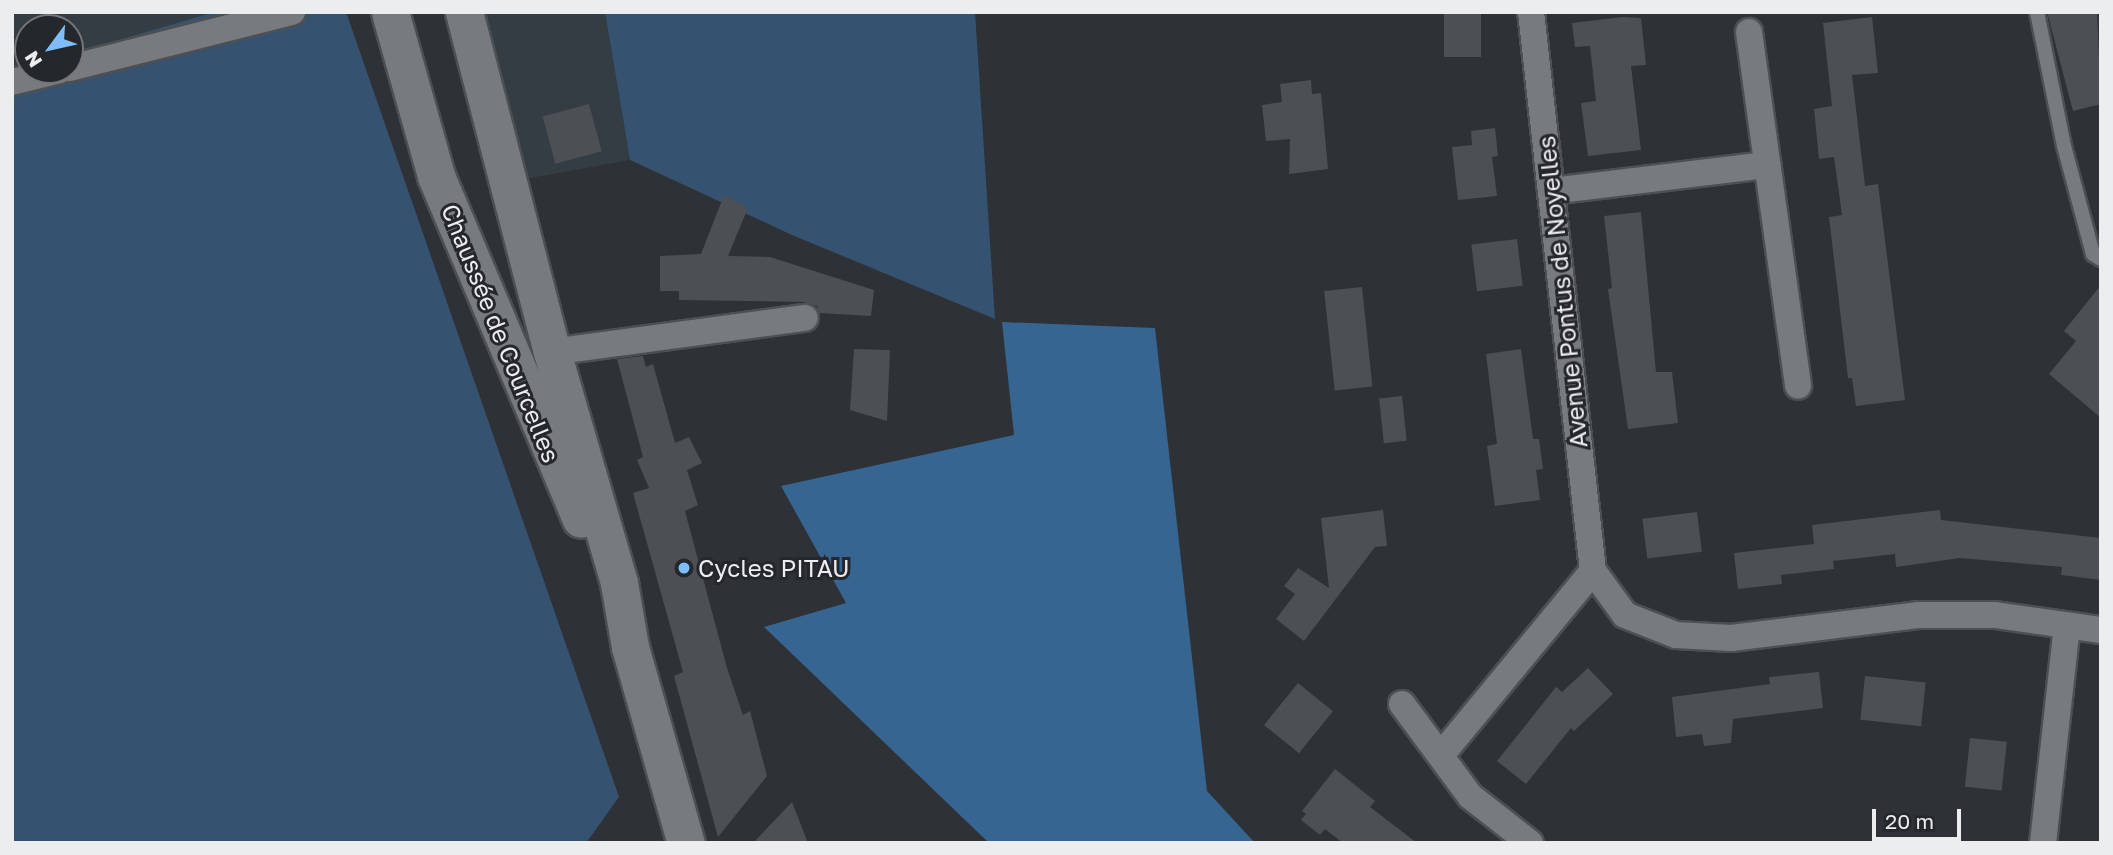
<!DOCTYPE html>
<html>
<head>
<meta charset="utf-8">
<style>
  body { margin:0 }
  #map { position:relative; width:2113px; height:855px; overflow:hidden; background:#2e3135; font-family:"Golos Text",sans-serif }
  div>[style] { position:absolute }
  .built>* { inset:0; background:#353d44 }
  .green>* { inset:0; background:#355370 }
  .forest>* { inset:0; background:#376591 }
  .building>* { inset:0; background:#4c4f53; transform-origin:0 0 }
  .roads { filter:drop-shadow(2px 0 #4d5053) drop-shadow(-2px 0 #4d5053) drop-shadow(0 2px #4d5053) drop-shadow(0 -2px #4d5053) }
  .lane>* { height:14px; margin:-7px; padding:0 7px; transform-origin:7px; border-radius:7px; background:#777b7f }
  .street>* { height:26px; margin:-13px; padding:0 13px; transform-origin:13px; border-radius:13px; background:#777b7f }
  .secondary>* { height:37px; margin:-18.5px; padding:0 18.5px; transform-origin:18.5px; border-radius:18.5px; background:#777b7f }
  .dots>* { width:19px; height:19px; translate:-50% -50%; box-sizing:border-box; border:4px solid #24272b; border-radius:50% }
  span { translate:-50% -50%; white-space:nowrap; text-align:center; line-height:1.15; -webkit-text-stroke:6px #24272b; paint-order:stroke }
  .street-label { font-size:24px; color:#ebedef }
  .poi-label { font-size:24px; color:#ebedef }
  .left { translate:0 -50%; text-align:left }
  .frame { position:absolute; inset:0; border:14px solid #ebedef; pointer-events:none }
  .north { position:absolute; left:14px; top:14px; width:70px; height:70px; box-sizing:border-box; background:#24272b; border:2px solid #747679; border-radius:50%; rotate:237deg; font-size:19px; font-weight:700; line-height:28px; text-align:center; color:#ebedef }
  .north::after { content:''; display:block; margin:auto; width:24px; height:32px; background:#7fbdfa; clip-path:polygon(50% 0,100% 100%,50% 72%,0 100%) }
  .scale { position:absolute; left:1872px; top:809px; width:89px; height:32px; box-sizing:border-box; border:4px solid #ebedef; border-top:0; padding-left:9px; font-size:21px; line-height:24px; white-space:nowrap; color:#ebedef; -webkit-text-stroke:5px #24272b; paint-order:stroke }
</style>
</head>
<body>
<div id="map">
  <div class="built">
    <i style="clip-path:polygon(12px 12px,220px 12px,70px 59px,70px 28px,28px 28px,28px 70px,12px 77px)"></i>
    <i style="clip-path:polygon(466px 12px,605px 12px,630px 160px,514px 181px)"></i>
  </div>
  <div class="green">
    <i style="clip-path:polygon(214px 12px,346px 12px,619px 797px,586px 843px,12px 843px,12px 72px)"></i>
    <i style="clip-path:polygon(605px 12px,975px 12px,995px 319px,792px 235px,630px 160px)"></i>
  </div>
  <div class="forest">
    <i style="clip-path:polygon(1002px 322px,1155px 328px,1207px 791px,1255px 843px,989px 843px,764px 627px,846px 603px,781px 486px,1014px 435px)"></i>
  </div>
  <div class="building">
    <i style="left:1444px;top:12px;width:37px;height:45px"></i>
    <i style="clip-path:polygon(2047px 12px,2097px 12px,2101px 104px,2073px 111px)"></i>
    <i style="clip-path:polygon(1622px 17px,1641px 18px,1646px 65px,1631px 66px,1641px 150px,1588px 156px,1581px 103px,1596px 101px,1590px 46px,1575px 47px,1572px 23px)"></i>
    <i style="clip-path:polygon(1872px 17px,1878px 73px,1852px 75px,1865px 186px,1878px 184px,1905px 400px,1856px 406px,1852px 378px,1848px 378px,1829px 217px,1842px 215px,1834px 157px,1819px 159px,1814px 109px,1832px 106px,1823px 23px)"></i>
    <i style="clip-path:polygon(1311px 80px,1312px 94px,1321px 93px,1328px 169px,1289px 174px,1290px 139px,1266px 141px,1262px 105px,1282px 102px,1280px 84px)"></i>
    <i style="left:589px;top:104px;width:49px;height:48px;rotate:75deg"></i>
    <i style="clip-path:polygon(1495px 128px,1498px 156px,1492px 157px,1497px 196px,1458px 200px,1452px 147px,1472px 145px,1471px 131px)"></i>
    <i style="clip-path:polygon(724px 195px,748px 208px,728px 256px,770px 257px,874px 290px,871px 316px,819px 313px,817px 306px,804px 302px,679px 300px,679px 291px,660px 291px,660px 256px,701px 254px)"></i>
    <i style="clip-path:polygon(1641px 212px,1656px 372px,1672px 372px,1678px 423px,1628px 429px,1608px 289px,1612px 288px,1604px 216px)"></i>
    <i style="left:1517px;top:239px;width:47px;height:46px;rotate:83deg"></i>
    <i style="clip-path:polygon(2101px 285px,2101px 418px,2049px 374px,2076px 341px,2064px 331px)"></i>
    <i style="left:1362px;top:287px;width:100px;height:38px;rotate:84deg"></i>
    <i style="clip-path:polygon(854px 349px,890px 350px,887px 421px,850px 410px)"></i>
    <i style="clip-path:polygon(1521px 349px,1533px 439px,1539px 439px,1543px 469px,1536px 470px,1540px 500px,1495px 506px,1487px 446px,1497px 444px,1486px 354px)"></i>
    <i style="clip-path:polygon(643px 356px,646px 367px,653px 364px,675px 443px,689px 437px,702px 463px,687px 470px,698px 505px,685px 511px,727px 668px,743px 715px,750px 711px,767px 776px,718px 837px,674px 676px,683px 672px,633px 493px,649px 488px,637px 460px,643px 457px,617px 359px)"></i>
    <i style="left:1402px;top:396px;width:45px;height:23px;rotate:84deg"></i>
    <i style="clip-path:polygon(1383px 510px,1387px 546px,1375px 547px,1304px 641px,1276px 619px,1295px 594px,1284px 586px,1298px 568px,1329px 588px,1321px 518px)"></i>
    <i style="clip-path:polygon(1940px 510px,1941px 520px,2101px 538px,2101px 580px,2061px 575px,2062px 567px,1960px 558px,1896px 567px,1895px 554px,1833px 561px,1834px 569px,1781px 575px,1782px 584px,1738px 589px,1734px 553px,1814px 544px,1812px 525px)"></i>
    <i style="left:1697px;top:512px;width:40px;height:55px;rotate:83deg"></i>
    <i style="clip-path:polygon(1588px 668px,1613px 694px,1574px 731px,1571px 728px,1526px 784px,1497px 761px,1556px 687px,1562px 692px)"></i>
    <i style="clip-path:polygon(1819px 672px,1823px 708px,1733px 719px,1731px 743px,1704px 746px,1702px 734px,1676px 737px,1672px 697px,1770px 684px,1769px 677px)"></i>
    <i style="left:1865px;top:676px;width:61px;height:44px;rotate:6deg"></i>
    <i style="left:1298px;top:683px;width:45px;height:54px;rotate:39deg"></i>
    <i style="left:1970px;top:738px;width:37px;height:49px;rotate:6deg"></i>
    <i style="clip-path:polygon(1335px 769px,1375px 801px,1370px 807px,1417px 843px,1343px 843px,1325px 829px,1320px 835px,1301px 820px,1306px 814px,1302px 811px)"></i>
    <i style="clip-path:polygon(792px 802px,808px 843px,753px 843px)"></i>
  </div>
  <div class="roads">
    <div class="lane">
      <i style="left:2037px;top:12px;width:137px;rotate:78.6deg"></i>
      <i style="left:2064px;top:146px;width:112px;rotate:75deg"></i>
      <i style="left:2093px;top:254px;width:9px;rotate:32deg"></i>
    </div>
    <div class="street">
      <i style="left:1531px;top:12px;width:562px;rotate:83.67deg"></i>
      <i style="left:1593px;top:571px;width:54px;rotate:54deg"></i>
      <i style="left:1625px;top:615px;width:55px;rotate:21.4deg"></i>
      <i style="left:1676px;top:635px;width:55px;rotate:3.1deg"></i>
      <i style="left:1731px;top:638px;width:188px;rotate:-7deg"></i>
      <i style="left:1918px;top:615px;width:77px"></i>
      <i style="left:1995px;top:615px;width:107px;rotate:8.1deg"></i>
      <i style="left:1749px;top:32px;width:357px;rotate:82.1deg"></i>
      <i style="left:70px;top:68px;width:229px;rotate:-14.2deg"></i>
      <i style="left:12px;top:82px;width:49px;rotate:-14deg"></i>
      <i style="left:1551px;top:191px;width:218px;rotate:-6.9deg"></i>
      <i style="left:552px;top:352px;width:255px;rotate:-7.7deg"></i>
      <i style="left:1402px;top:704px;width:114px;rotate:53.5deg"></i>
      <i style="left:1470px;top:796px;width:76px;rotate:38.1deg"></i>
      <i style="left:1442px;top:754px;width:237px;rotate:-50.5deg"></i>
      <i style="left:2043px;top:843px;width:217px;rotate:-83.7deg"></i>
    </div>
    <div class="secondary">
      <i style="left:390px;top:12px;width:170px;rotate:74.3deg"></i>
      <i style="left:436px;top:176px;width:372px;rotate:67.1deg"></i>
      <i style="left:464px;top:12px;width:351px;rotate:75.5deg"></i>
      <i style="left:552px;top:352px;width:241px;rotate:73.8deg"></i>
      <i style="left:619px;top:583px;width:65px;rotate:80.2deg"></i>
      <i style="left:630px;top:647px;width:204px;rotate:74.1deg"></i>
    </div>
  </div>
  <div class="dots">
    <i style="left:684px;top:568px;background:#7fbdfa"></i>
  </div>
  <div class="street-label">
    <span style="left:1562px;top:292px;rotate:-96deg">Avenue Pontus de Noyelles</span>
    <span style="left:501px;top:333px;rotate:68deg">Chaussée de Courcelles</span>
  </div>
  <div class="poi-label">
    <span class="left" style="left:698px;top:568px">Cycles PITAU</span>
  </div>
  <div class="frame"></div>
  <div class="north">N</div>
  <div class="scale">20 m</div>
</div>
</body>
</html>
